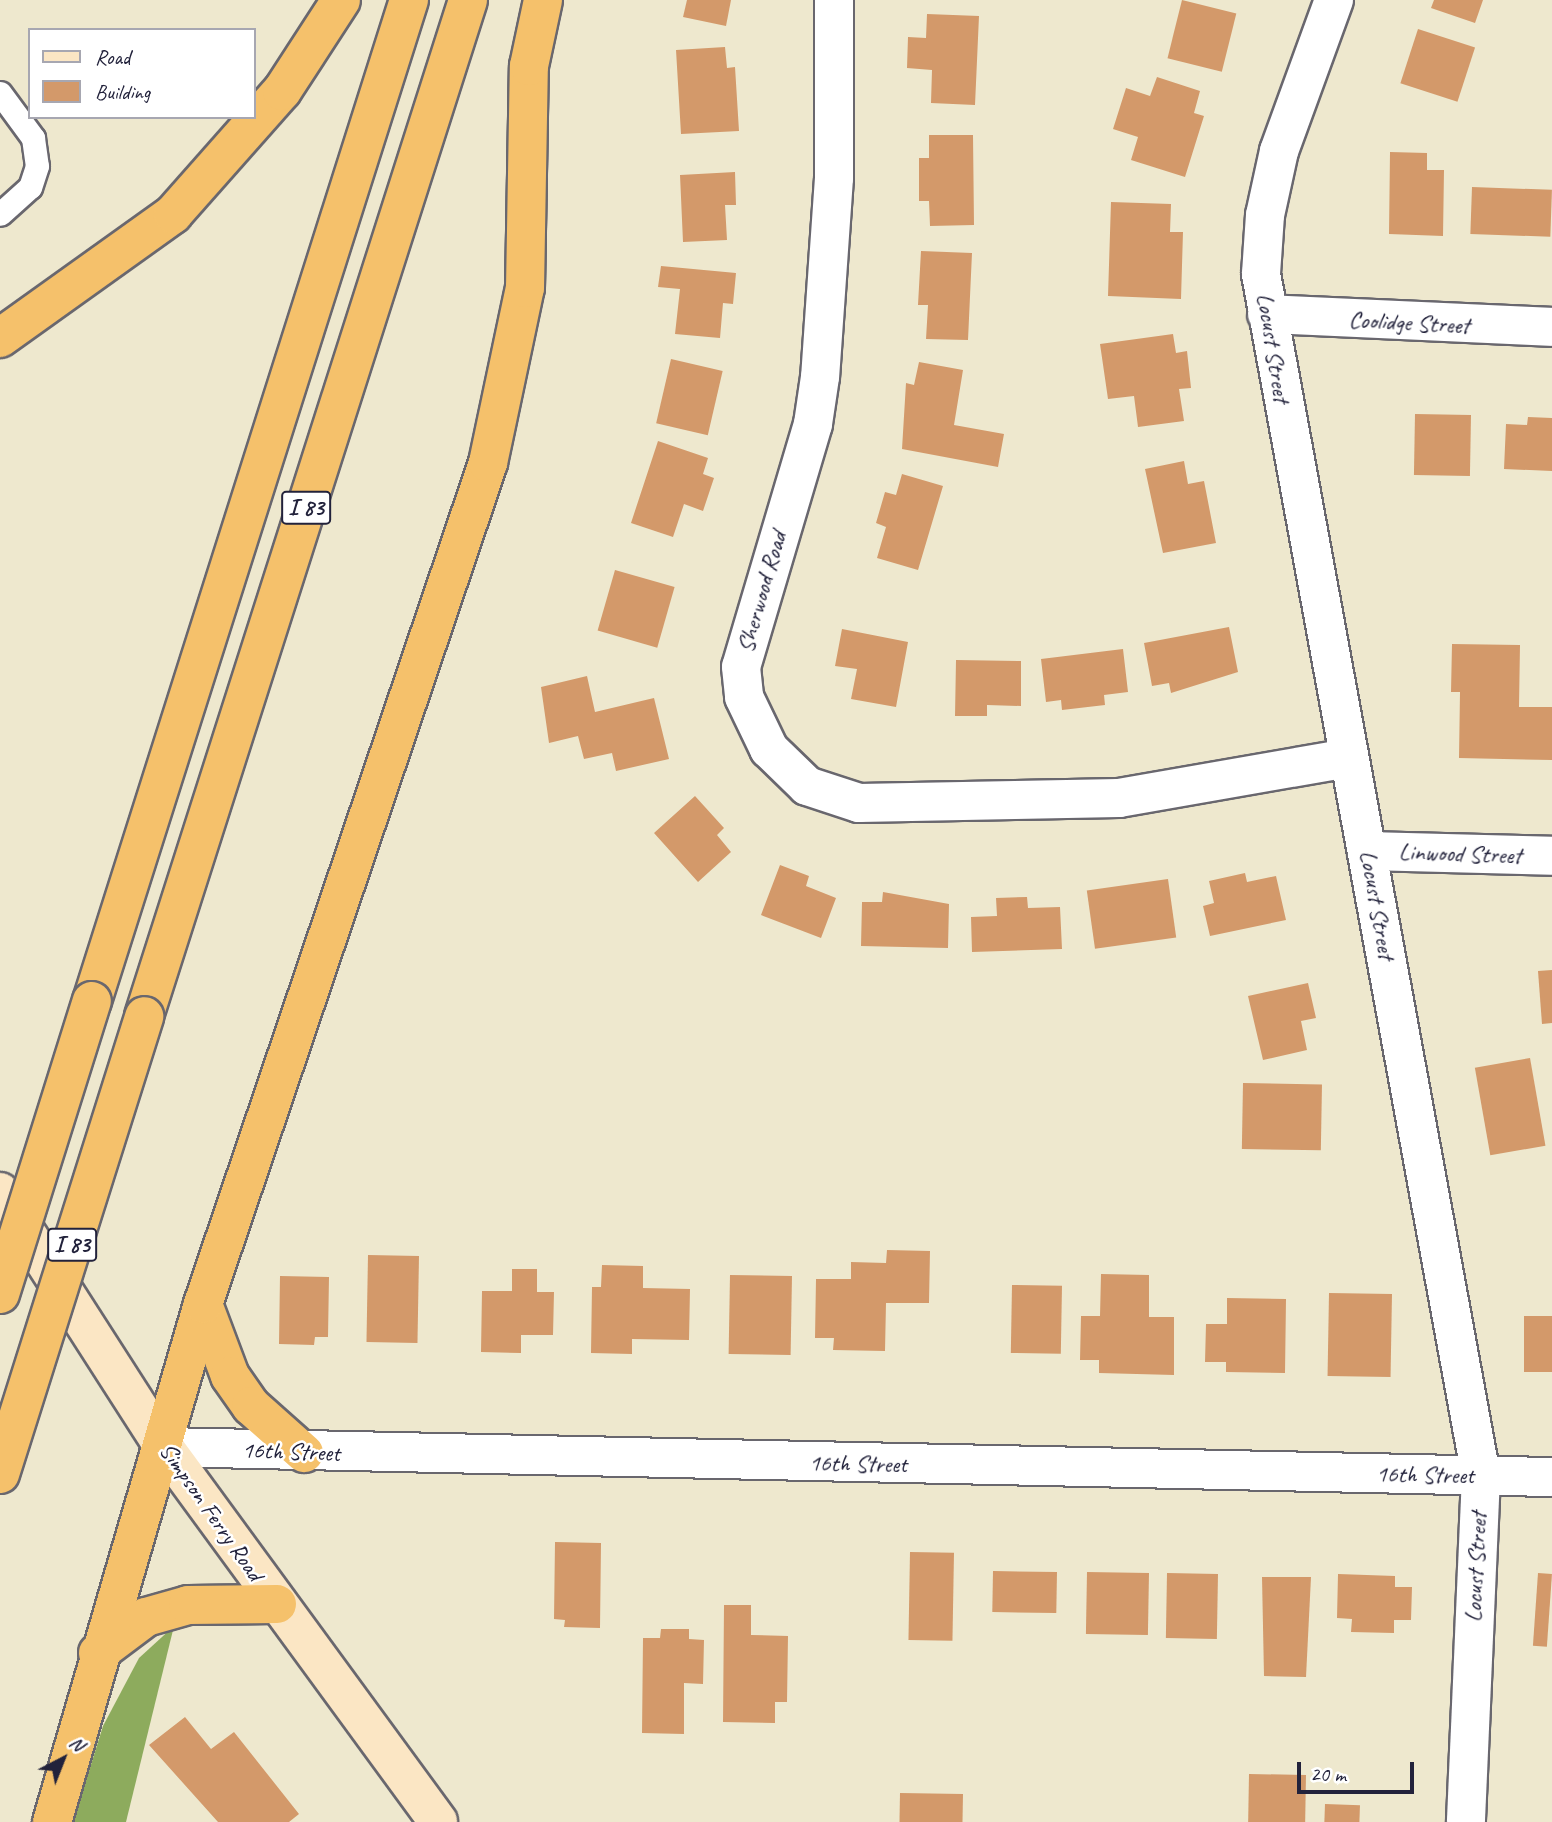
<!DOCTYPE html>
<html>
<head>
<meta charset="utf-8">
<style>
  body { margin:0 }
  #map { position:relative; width:1552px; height:1822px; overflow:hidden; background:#eee8ce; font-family:Caveat,sans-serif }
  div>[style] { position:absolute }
  .forest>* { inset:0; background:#8dab5d }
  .building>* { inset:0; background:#d3996a; transform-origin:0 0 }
  .roads { filter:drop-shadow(2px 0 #69676e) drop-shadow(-2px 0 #69676e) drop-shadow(0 2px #69676e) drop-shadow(0 -2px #69676e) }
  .service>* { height:23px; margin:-11.5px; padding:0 11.5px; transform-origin:11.5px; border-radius:11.5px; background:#fff }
  .minor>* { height:38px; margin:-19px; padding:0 19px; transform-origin:19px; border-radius:19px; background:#fff }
  .tertiary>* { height:38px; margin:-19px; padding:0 19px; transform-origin:19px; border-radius:19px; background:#fff }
  .secondary>* { height:38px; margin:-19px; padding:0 19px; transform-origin:19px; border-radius:19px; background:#fbe6c4 }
  .motorway>* { height:38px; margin:-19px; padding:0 19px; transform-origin:19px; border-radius:19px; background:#f5c16b }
  .bridges { filter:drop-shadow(2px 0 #69676e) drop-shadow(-2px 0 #69676e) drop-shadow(0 2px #69676e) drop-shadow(0 -2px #69676e) }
  .motorway-bridge>* { height:38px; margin:-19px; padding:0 19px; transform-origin:19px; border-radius:19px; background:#f5c16b }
  span { translate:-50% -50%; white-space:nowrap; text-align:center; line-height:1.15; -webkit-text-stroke:5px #fff; paint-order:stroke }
  .shield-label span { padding:2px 5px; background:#fff; border:2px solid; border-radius:5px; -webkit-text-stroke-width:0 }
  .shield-label { font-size:23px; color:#22223b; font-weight:700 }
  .street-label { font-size:24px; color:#22223b }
  .legend { position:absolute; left:28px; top:28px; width:228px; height:91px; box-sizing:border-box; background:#fff; border:2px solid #a7a7b1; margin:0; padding:9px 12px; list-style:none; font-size:21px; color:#22223b }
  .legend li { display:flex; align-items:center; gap:14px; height:35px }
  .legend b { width:35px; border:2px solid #a7a7b1 }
  .north { position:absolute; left:28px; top:1724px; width:70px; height:70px; -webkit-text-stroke:5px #fff; paint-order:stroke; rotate:42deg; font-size:19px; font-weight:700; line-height:28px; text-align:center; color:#22223b }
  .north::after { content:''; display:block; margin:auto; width:24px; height:32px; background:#22223b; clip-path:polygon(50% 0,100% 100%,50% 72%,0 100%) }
  .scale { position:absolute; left:1297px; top:1762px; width:117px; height:32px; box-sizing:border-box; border:4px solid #22223b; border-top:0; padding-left:9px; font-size:21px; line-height:24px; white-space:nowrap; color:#22223b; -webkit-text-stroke:5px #fff; paint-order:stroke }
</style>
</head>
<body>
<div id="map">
  <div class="forest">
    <i style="clip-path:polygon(174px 1626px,126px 1822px,73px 1822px,103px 1726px,139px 1658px)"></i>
  </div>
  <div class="building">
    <i style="clip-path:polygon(687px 0,731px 0,726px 26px,683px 17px)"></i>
    <i style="left:1182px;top:0;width:56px;height:60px;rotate:14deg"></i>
    <i style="clip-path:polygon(1434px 0,1483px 0,1475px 23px,1431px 8px)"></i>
    <i style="clip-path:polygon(927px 14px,979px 16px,975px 105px,931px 103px,932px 70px,907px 68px,908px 37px,926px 38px)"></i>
    <i style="left:1418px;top:29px;width:60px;height:57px;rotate:18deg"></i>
    <i style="clip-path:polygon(725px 47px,727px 68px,735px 67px,739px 131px,681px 134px,676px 50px)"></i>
    <i style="clip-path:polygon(1157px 77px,1200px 91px,1194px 113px,1204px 116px,1185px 177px,1131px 160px,1138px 137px,1113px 129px,1126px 88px,1150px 96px)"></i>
    <i style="clip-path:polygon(929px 135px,973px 135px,974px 225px,930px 226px,929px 201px,919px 201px,919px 158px,929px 158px)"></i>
    <i style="clip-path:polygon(1390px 152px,1427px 153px,1427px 170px,1444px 170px,1443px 236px,1389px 234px)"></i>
    <i style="clip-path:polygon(735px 172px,736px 205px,725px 205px,727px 240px,683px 242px,680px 175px)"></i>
    <i style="left:1472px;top:187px;width:80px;height:47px;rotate:2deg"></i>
    <i style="clip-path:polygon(1111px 202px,1171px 204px,1170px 232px,1183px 232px,1181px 299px,1108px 296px)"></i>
    <i style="clip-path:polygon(921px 251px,972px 253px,968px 340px,926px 339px,928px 305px,918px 305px)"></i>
    <i style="clip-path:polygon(661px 266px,736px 273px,733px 304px,723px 303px,720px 338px,675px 334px,680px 289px,658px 287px)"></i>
    <i style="clip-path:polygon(1173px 334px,1176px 353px,1187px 351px,1191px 388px,1179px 389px,1184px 421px,1138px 427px,1134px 396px,1108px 399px,1100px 344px)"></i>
    <i style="left:671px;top:359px;width:53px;height:66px;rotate:13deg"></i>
    <i style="clip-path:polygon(919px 362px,963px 370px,954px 425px,1004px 434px,998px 467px,902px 449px,906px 383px,914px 385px)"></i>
    <i style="left:1415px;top:414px;width:56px;height:61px;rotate:1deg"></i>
    <i style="clip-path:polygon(1528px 417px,1552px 418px,1552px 471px,1504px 469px,1506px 424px,1527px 425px)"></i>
    <i style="clip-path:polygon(658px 441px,708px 458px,703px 474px,714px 478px,703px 511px,684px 504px,673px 537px,631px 523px)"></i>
    <i style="clip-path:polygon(1184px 461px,1188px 484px,1204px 481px,1216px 543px,1163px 553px,1145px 469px)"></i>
    <i style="clip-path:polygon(902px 474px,943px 486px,918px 570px,877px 558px,886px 527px,876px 523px,885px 492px,896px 495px)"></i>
    <i style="left:615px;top:570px;width:62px;height:63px;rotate:16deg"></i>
    <i style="clip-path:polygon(1229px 627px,1238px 672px,1171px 693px,1169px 683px,1152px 686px,1144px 643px)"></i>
    <i style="clip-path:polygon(842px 629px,908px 642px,896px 707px,851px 699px,857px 669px,835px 666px)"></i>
    <i style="clip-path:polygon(1452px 644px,1520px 645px,1519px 707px,1552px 707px,1552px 760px,1459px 758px,1460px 692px,1451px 692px)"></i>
    <i style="clip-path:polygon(1123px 649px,1128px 692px,1104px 695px,1105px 705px,1062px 710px,1061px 700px,1046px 702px,1041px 659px)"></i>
    <i style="clip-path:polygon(956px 660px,1021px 661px,1021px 706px,987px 705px,987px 716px,955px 716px)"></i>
    <i style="clip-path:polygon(587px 676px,595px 712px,654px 698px,669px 759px,616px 771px,612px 753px,584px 759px,578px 736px,549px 743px,541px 687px)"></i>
    <i style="clip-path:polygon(695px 796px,724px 828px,717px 835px,731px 852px,698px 882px,654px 833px)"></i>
    <i style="clip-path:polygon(780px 865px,809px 876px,806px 886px,836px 898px,821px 938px,761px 915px)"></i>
    <i style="clip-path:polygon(1245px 873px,1247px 882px,1276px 876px,1286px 920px,1210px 936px,1203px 906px,1214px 903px,1209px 881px)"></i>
    <i style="left:1168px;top:879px;width:59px;height:82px;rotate:82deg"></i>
    <i style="clip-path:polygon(883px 892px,949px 904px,948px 948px,861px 946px,862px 902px,882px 902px)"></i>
    <i style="clip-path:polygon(1027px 897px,1028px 908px,1060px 907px,1062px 949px,972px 952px,971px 917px,997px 916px,996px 898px)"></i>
    <i style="clip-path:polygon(1552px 970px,1552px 1023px,1542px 1024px,1538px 971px)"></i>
    <i style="clip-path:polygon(1308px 983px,1316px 1018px,1301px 1021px,1307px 1050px,1263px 1060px,1248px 996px)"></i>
    <i style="left:1530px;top:1058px;width:89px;height:56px;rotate:80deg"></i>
    <i style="left:1243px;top:1083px;width:79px;height:66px;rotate:1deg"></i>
    <i style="clip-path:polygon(887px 1250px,930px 1251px,929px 1303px,886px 1303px,885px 1351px,833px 1350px,834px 1338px,815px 1338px,816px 1279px,851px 1279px,851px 1262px,886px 1263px)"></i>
    <i style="left:368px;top:1255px;width:51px;height:87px;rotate:1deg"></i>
    <i style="clip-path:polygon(602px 1265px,643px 1266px,643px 1288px,690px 1289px,689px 1340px,632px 1339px,632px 1354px,591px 1353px,592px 1287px,601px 1287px)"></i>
    <i style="clip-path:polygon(512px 1269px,537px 1269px,537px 1292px,554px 1292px,553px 1335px,521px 1335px,521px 1353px,481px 1352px,482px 1291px,512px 1291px)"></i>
    <i style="clip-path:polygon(1101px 1274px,1149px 1275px,1149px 1317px,1174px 1317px,1174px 1375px,1099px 1373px,1099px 1360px,1080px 1360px,1081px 1316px,1100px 1316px)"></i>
    <i style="left:730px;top:1275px;width:62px;height:79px;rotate:1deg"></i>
    <i style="clip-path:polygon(280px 1276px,329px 1277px,328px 1337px,315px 1337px,314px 1345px,279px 1344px)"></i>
    <i style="left:1012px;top:1285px;width:50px;height:68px;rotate:1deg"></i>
    <i style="left:1329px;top:1293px;width:63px;height:83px;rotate:1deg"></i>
    <i style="clip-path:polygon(1227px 1298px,1286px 1299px,1285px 1373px,1226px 1372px,1226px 1362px,1205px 1362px,1206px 1324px,1227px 1324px)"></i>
    <i style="left:1524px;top:1316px;width:28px;height:56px"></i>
    <i style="clip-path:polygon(555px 1542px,601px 1543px,600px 1628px,564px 1627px,565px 1620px,554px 1619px)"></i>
    <i style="left:910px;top:1552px;width:44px;height:88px;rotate:1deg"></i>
    <i style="left:993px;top:1571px;width:64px;height:41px;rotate:1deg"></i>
    <i style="left:1087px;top:1572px;width:62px;height:62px;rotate:1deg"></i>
    <i style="left:1167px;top:1573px;width:51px;height:65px;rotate:1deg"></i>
    <i style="left:1538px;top:1573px;width:14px;height:73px;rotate:4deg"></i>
    <i style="clip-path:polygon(1338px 1574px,1395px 1576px,1395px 1587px,1412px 1587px,1411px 1620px,1394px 1620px,1394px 1633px,1351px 1632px,1352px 1619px,1337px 1618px)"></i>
    <i style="clip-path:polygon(1262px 1577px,1311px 1577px,1306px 1677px,1264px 1676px)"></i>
    <i style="clip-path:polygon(724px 1605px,751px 1605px,751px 1635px,788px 1636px,787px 1702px,775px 1702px,775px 1723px,723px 1722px)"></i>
    <i style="clip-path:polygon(661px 1629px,689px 1629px,689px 1639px,704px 1640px,703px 1684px,684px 1683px,684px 1734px,642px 1733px,643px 1638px,660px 1638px)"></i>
    <i style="clip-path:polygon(185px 1717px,211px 1749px,234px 1732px,299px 1814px,289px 1822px,218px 1822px,149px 1745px)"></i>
    <i style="left:1249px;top:1774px;width:57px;height:48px;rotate:1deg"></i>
    <i style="left:900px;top:1793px;width:63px;height:29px;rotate:1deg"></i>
    <i style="left:1325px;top:1804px;width:35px;height:18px;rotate:2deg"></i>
  </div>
  <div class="roads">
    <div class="service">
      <i style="left:0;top:93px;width:56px;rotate:53.7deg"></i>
      <i style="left:33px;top:138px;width:28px;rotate:82deg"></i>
      <i style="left:37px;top:166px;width:22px;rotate:108deg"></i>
      <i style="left:30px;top:187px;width:40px;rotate:138deg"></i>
    </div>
    <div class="minor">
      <i style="left:834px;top:0;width:178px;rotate:90deg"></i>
      <i style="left:834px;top:178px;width:199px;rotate:94deg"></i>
      <i style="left:820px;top:377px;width:48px;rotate:98.5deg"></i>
      <i style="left:813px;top:424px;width:253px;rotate:106.5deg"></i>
      <i style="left:741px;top:667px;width:30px;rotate:84deg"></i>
      <i style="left:744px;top:697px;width:58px;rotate:64.3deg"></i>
      <i style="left:769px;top:749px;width:53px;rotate:44.2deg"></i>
      <i style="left:807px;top:786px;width:55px;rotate:18.1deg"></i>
      <i style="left:859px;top:803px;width:260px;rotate:-1.1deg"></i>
      <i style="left:1119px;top:798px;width:233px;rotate:-9.9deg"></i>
      <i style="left:1334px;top:0;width:161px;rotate:110deg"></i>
      <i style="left:1279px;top:151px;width:66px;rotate:102.3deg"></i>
      <i style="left:1265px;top:215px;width:59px;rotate:93.9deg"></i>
      <i style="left:1261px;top:274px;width:1222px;rotate:79.63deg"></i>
      <i style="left:1481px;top:1476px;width:346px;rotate:92.5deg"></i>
      <i style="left:1267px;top:314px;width:285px;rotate:2.6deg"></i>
      <i style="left:1367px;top:851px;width:185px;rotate:1.5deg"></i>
    </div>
    <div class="tertiary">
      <i style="left:164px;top:1447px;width:1388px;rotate:1.24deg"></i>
    </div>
    <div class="secondary">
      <i style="left:0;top:1192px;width:303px;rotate:57.3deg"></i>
      <i style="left:164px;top:1447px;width:464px;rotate:53.8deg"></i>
    </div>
    <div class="motorway">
      <i style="left:0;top:338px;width:213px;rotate:-35.6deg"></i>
      <i style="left:173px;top:214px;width:164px;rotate:-48.5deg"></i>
      <i style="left:282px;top:91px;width:108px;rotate:-57deg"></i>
      <i style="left:92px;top:1001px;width:1050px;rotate:-72.43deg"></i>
      <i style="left:144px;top:1016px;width:1066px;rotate:-72.31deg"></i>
      <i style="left:203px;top:1304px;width:77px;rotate:69.4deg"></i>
      <i style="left:230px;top:1376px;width:37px;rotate:55deg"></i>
      <i style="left:251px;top:1406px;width:71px;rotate:41.6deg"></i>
      <i style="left:98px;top:1653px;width:60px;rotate:-36.9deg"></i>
      <i style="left:146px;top:1617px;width:44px;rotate:-15.9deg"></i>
      <i style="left:188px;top:1605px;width:89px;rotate:-0.6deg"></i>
      <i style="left:52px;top:1822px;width:540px;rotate:-73.75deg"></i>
      <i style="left:203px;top:1304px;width:888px;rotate:-71.28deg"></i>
      <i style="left:488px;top:463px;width:179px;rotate:-78.1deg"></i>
      <i style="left:525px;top:288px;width:222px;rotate:-89deg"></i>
      <i style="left:529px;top:66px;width:67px;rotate:-78deg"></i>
    </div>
  </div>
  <div class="bridges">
    <div class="motorway-bridge">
      <i style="left:0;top:1294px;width:307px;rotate:-72.6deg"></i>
      <i style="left:0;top:1474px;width:480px;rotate:-72.5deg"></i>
    </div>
  </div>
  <div class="shield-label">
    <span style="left:306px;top:508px">I 83</span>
    <span style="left:72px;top:1245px">I 83</span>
  </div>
  <div class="street-label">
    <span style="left:1409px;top:323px;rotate:3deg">Coolidge Street</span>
    <span style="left:1273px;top:348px;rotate:81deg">Locust Street</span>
    <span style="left:762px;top:592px;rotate:-74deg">Sherwood Road</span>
    <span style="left:1460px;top:854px;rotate:2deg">Linwood Street</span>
    <span style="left:1377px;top:905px;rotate:80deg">Locust Street</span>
    <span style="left:291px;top:1452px;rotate:2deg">16th Street</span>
    <span style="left:858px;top:1464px;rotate:1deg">16th Street</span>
    <span style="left:1425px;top:1475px;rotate:1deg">16th Street</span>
    <span style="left:211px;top:1512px;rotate:55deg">Simpson Ferry Road</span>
    <span style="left:1476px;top:1567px;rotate:-87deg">Locust Street</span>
  </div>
  <ul class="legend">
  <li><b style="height:9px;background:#fbe6c4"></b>Road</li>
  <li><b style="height:19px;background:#d3996a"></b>Building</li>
  </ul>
  <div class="north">N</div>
  <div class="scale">20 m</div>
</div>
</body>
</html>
